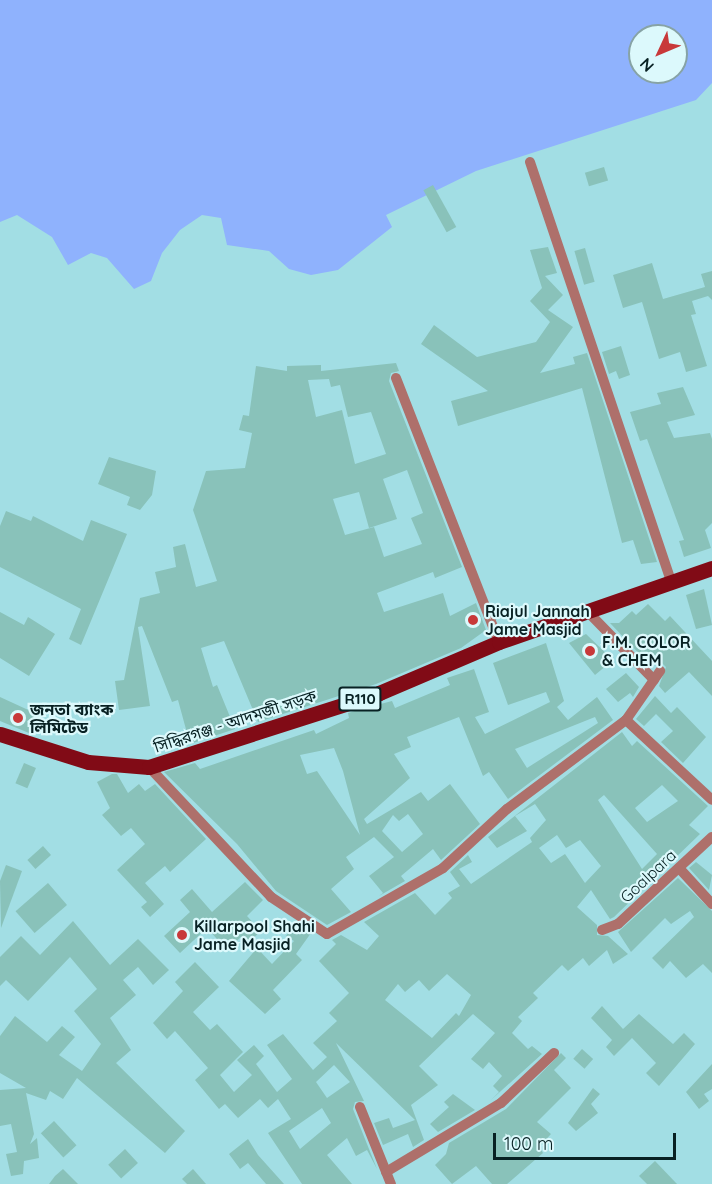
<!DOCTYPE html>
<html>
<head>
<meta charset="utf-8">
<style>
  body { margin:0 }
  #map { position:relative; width:712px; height:1184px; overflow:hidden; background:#a2dee4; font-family:Quicksand,"Noto Sans Bengali",sans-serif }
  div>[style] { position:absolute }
  .water>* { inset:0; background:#8fb2fd }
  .building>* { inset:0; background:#89c2ba; transform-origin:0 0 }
  .minor>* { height:10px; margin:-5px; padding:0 5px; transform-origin:5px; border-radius:5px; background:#ae706b }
  .primary>* { height:15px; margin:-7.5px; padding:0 7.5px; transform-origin:7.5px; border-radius:7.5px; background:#810b16 }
  .dots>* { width:16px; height:16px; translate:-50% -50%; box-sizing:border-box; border:3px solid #dcf9fc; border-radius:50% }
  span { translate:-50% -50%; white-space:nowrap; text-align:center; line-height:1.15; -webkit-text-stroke:4.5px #dcf9fc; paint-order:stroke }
  .shield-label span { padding:2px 4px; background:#dcf9fc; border:2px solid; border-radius:4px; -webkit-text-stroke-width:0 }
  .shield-label { font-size:15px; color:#082123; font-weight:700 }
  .poi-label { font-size:16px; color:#082123; font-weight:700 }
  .left { translate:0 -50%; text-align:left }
  .street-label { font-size:16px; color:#082123 }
  .north { position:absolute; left:628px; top:24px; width:60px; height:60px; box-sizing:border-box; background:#dcf9fc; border:2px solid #87a3a5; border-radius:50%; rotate:226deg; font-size:16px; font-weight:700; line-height:24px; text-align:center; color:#082123 }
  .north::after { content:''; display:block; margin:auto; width:21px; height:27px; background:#c8393a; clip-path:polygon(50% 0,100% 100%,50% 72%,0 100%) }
  .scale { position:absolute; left:493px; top:1133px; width:183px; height:27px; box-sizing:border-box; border:3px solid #082123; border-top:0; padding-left:8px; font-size:18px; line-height:21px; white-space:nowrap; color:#082123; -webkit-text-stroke:4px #dcf9fc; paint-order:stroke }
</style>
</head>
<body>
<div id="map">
  <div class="water">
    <i style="clip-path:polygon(evenodd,0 0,712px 0,712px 83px,696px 100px,476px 171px,386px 215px,392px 227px,338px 270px,311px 275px,289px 269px,269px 251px,227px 245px,221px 218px,202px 215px,180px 230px,162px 253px,151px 281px,134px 289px,107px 258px,91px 253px,68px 265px,52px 237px,17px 215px,0 222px,0 0,640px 36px,676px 36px,676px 72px,640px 72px,640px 36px)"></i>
  </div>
  <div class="building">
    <i style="left:604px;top:167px;width:14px;height:20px;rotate:73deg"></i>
    <i style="left:433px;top:185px;width:48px;height:11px;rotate:61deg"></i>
    <i style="clip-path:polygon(548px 247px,557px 273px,545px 276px,563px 295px,548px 310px,573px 327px,540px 373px,575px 364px,573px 357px,587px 353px,657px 562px,641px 564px,633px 540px,622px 543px,582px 388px,458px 426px,451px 401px,488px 391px,421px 344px,434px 325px,477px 357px,536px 342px,550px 322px,530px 301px,542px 288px,530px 250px)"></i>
    <i style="left:585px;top:248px;width:35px;height:11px;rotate:74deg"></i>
    <i style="clip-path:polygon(652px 263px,663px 299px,705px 287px,701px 274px,712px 271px,712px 300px,708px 296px,692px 301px,696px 314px,691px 315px,707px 366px,686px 372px,680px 352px,659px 359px,642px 302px,623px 308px,613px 275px)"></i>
    <i style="clip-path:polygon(621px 346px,630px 375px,619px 379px,616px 371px,609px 374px,602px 352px)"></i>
    <i style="clip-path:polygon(evenodd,396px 363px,399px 371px,391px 373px,389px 381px,462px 567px,435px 578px,433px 572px,377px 593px,384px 612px,443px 593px,450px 616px,476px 603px,486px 630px,461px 648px,376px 684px,258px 722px,224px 641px,201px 648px,213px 687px,217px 685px,235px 729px,190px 744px,178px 700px,172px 702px,142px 626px,138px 627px,150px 706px,119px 710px,115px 681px,124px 680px,140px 598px,160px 593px,155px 572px,176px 567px,173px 547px,185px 544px,196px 587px,217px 581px,193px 510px,206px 471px,245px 468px,252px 433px,239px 430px,243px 415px,249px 416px,256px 366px,287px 371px,287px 366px,321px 365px,321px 371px,396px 363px,329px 379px,331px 387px,340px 385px,348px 417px,371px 412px,386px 454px,355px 464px,342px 410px,316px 417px,308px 380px,329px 379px,396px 363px,407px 470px,423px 513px,411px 518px,422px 544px,384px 557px,374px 527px,345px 535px,333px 499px,359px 492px,369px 528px,397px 519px,383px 479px,407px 470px)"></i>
    <i style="clip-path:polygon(683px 387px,695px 415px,667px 422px,674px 438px,710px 433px,712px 439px,712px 523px,705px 530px,711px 548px,684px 557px,679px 541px,684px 540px,647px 439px,640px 441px,630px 412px,661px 404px,657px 393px)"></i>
    <i style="clip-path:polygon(109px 457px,156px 471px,152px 495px,140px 510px,127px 505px,130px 497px,98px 484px)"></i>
    <i style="clip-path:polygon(6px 511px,31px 521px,33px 516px,83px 541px,91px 520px,127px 534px,81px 645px,69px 639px,81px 609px,0 567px,0 526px)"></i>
    <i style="clip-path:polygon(704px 589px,712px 625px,696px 629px,686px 595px)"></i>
    <i style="clip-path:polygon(648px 604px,665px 621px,670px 616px,712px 661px,712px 696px,689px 672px,665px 693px,659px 686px,666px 667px,654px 655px,647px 662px,610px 623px,619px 623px,632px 611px,636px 615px)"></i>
    <i style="clip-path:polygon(0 612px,24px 625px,28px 617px,55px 634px,29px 676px,0 658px)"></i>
    <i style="clip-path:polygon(586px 634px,613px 660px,595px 675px,569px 643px)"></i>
    <i style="clip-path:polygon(evenodd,546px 643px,564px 701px,557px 707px,568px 720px,597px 697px,613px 720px,508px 799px,489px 772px,483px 776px,459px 717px,407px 737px,411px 747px,394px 754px,410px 778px,364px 819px,367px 824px,421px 792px,428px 801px,450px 784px,480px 824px,441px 860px,433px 849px,401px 876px,405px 881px,379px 896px,383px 893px,369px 876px,394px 857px,374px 837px,346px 857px,354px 869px,331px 889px,351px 912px,327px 925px,276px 891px,237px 844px,164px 772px,195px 763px,200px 769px,314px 730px,316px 734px,349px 718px,348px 713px,369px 707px,392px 701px,395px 708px,450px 685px,447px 678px,474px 669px,489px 712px,475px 717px,485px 734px,550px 702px,546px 692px,508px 705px,493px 663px,546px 643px,595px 717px,598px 723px,527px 768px,515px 749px,595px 717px,546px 643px,334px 748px,343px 771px,360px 835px,317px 771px,307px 774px,300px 755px,334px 748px,546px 643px,408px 814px,423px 834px,402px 852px,382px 831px,393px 815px,399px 821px,408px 814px)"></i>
    <i style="clip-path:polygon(626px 673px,639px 687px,633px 697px,630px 693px,618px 702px,606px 689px)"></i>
    <i style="clip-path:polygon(655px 696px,671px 713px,677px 707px,706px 737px,683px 763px,661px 742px,673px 731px,656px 714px,644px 726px,636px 719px)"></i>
    <i style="clip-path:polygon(0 697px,37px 714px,29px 733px,0 721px)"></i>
    <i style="clip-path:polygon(evenodd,622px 732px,632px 746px,637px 741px,708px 806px,689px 825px,700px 834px,614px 917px,610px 919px,591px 890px,577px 907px,597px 925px,597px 935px,608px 936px,628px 954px,613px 964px,607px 950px,589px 966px,583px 958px,568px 971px,562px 965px,533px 993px,538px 998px,518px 1017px,522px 1021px,512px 1033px,528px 1049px,532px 1046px,542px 1054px,491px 1100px,499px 1092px,493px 1086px,502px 1076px,489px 1062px,483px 1069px,471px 1059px,495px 1033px,473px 1014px,419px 1066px,438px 1085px,411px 1105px,424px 1140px,413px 1147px,408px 1134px,383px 1145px,374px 1123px,389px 1118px,393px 1128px,415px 1120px,336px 1043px,364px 1101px,355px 1102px,353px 1109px,377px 1169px,367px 1150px,356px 1156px,347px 1138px,327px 1155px,352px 1184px,302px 1184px,268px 1133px,291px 1119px,278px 1099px,268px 1108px,260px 1099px,238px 1118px,225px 1104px,219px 1109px,195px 1080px,208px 1068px,175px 1031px,167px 1039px,153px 1023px,183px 991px,175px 982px,195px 962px,219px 987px,193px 1012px,210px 1030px,217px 1024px,243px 1052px,220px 1075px,234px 1092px,252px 1075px,237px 1060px,254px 1045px,264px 1056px,256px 1064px,277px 1092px,292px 1079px,267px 1045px,283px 1034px,313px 1070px,327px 1057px,313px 1043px,337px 1021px,329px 1013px,349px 993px,319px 961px,336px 944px,332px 940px,341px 935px,367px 950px,379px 936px,364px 922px,415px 893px,435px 915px,452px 898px,448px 893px,460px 886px,450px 872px,468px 855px,472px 862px,459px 869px,471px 884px,532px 842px,530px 838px,546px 820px,535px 804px,515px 816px,527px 831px,497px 848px,488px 837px,622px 732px,662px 785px,678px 801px,647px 822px,635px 808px,662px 785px,622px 732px,604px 795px,657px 854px,642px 869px,598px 800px,604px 795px,622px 732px,557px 835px,566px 848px,580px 840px,601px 866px,585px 883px,565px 854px,551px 863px,539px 848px,557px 835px,622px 732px,447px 974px,471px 995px,459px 1016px,456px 1013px,432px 1038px,385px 1000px,398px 984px,405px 992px,419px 980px,429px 991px,447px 974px,622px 732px,334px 1065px,350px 1082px,327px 1098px,316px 1082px,334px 1065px,622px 732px,322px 1108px,331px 1123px,300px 1149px,289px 1131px,322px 1108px)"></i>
    <i style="left:24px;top:763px;width:13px;height:22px;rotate:23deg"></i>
    <i style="clip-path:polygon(112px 774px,117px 774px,128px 793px,139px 784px,145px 791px,155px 784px,206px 839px,170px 872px,165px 866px,145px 883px,164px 904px,150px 917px,141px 907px,147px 902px,117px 870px,145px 844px,131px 828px,121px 836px,102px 815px,110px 808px,97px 782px)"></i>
    <i style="left:43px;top:846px;width:12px;height:21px;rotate:48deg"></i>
    <i style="clip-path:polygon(696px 862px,712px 875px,709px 890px,689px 868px)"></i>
    <i style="clip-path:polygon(6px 865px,22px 871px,1px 928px,0 881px)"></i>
    <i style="clip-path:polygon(678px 878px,712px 911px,712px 973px,703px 964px,686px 978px,670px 961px,663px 969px,652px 958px,694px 917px,690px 911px,671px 924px,665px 918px,631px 952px,618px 932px)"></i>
    <i style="clip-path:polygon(245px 882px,263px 900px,247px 916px,261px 931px,247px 944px,241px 937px,227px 950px,207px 928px,180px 953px,164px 936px,190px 912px,180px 900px,192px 889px,212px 912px)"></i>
    <i style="left:48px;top:883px;width:29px;height:43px;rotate:49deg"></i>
    <i style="clip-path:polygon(73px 921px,110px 965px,138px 939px,169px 970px,153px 985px,138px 967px,123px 980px,136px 995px,110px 1018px,131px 1050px,116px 1063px,185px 1131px,165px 1153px,77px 1078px,63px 1099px,50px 1091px,46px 1100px,26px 1093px,34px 1134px,30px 1144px,37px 1138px,39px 1158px,24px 1161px,23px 1174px,11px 1176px,6px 1154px,17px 1152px,11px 1124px,0 1126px,0 1090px,26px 1088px,0 1073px,0 1036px,15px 1016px,47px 1042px,62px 1026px,75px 1037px,59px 1055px,82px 1071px,101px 1044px,74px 1011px,97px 989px,70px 957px,28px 1001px,6px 980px,0 986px,0 957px,21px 936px,40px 955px)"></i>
    <i style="clip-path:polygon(296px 922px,311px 933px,296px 954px,302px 960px,273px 990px,281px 999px,265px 1014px,229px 981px,257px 948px,272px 964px,294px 941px,286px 936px)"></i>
    <i style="clip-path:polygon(602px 1006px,623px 1029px,639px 1014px,673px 1044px,684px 1033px,695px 1044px,659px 1086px,646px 1073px,656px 1063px,632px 1038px,614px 1056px,606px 1047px,612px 1040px,591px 1018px)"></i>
    <i style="left:582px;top:1049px;width:15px;height:13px;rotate:42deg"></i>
    <i style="clip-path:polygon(561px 1053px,566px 1058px,554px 1070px,571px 1088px,537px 1122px,551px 1134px,539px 1147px,543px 1153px,507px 1184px,492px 1184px,476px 1166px,452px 1184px,435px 1165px,446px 1154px,449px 1143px,506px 1109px)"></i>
    <i style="clip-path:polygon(712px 1064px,712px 1089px,704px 1094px,709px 1101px,699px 1109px,686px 1092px)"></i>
    <i style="clip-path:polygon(593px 1088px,600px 1094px,591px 1104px,598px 1113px,576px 1131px,568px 1123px)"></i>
    <i style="clip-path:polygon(453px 1094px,475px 1110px,438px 1132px,430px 1124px,449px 1107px,444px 1102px)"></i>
    <i style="left:54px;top:1121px;width:33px;height:18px;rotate:47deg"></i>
    <i style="clip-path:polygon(248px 1139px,258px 1155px,284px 1184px,266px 1184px,248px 1163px,240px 1169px,229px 1154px)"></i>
    <i style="left:125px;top:1149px;width:19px;height:23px;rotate:47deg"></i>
    <i style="clip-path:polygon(655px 1161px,677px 1184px,647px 1184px,639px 1176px)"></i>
    <i style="clip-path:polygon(63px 1169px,78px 1184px,49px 1184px,55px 1176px)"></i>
    <i style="clip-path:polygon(193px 1169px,206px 1184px,187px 1184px,182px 1179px)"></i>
  </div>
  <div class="minor">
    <i style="left:530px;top:162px;width:444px;rotate:71.4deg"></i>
    <i style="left:396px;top:378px;width:283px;rotate:68.7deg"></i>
    <i style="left:587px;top:611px;width:96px;rotate:45.8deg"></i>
    <i style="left:626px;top:720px;width:117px;rotate:42.9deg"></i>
    <i style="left:149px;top:767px;width:178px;rotate:46.8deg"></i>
    <i style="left:271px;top:897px;width:67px;rotate:33.5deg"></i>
    <i style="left:327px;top:934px;width:133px;rotate:-29.6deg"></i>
    <i style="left:443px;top:868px;width:87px;rotate:-42.7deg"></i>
    <i style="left:507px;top:809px;width:149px;rotate:-36.8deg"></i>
    <i style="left:626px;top:720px;width:60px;rotate:-55.2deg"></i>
    <i style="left:679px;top:868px;width:49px;rotate:47.5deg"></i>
    <i style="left:602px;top:930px;width:17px;rotate:-21deg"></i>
    <i style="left:618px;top:924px;width:128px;rotate:-42.8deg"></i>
    <i style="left:360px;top:1107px;width:83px;rotate:68.1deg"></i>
    <i style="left:386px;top:1172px;width:134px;rotate:-31deg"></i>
    <i style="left:501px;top:1103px;width:73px;rotate:-43.3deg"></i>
  </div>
  <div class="primary">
    <i style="left:0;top:734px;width:92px;rotate:17.7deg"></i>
    <i style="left:88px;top:762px;width:61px;rotate:4.7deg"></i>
    <i style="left:149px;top:767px;width:242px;rotate:-17.8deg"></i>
    <i style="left:379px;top:693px;width:130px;rotate:-23deg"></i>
    <i style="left:499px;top:642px;width:225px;rotate:-19.2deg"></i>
  </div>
  <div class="dots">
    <i style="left:473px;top:620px;background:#c8393a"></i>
    <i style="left:590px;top:651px;background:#c8393a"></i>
    <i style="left:18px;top:718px;background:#c8393a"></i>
    <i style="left:182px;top:935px;background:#c8393a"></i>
  </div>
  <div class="shield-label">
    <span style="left:360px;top:699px">R110</span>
  </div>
  <div class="poi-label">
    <span class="left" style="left:485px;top:620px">Riajul Jannah<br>Jame Masjid</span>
    <span class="left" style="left:602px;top:651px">F.M. COLOR<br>&amp; CHEM</span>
    <span class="left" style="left:30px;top:718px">জনতা ব্যাংক<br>লিমিটেড</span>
    <span class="left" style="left:194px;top:935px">Killarpool Shahi<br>Jame Masjid</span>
  </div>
  <div class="street-label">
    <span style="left:235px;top:721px;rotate:-18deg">সিদ্ধিরগঞ্জ - আদমজী সড়ক</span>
    <span style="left:648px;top:876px;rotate:-43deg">Goalpara</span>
  </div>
  <div class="north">N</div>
  <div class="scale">100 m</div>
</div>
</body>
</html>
